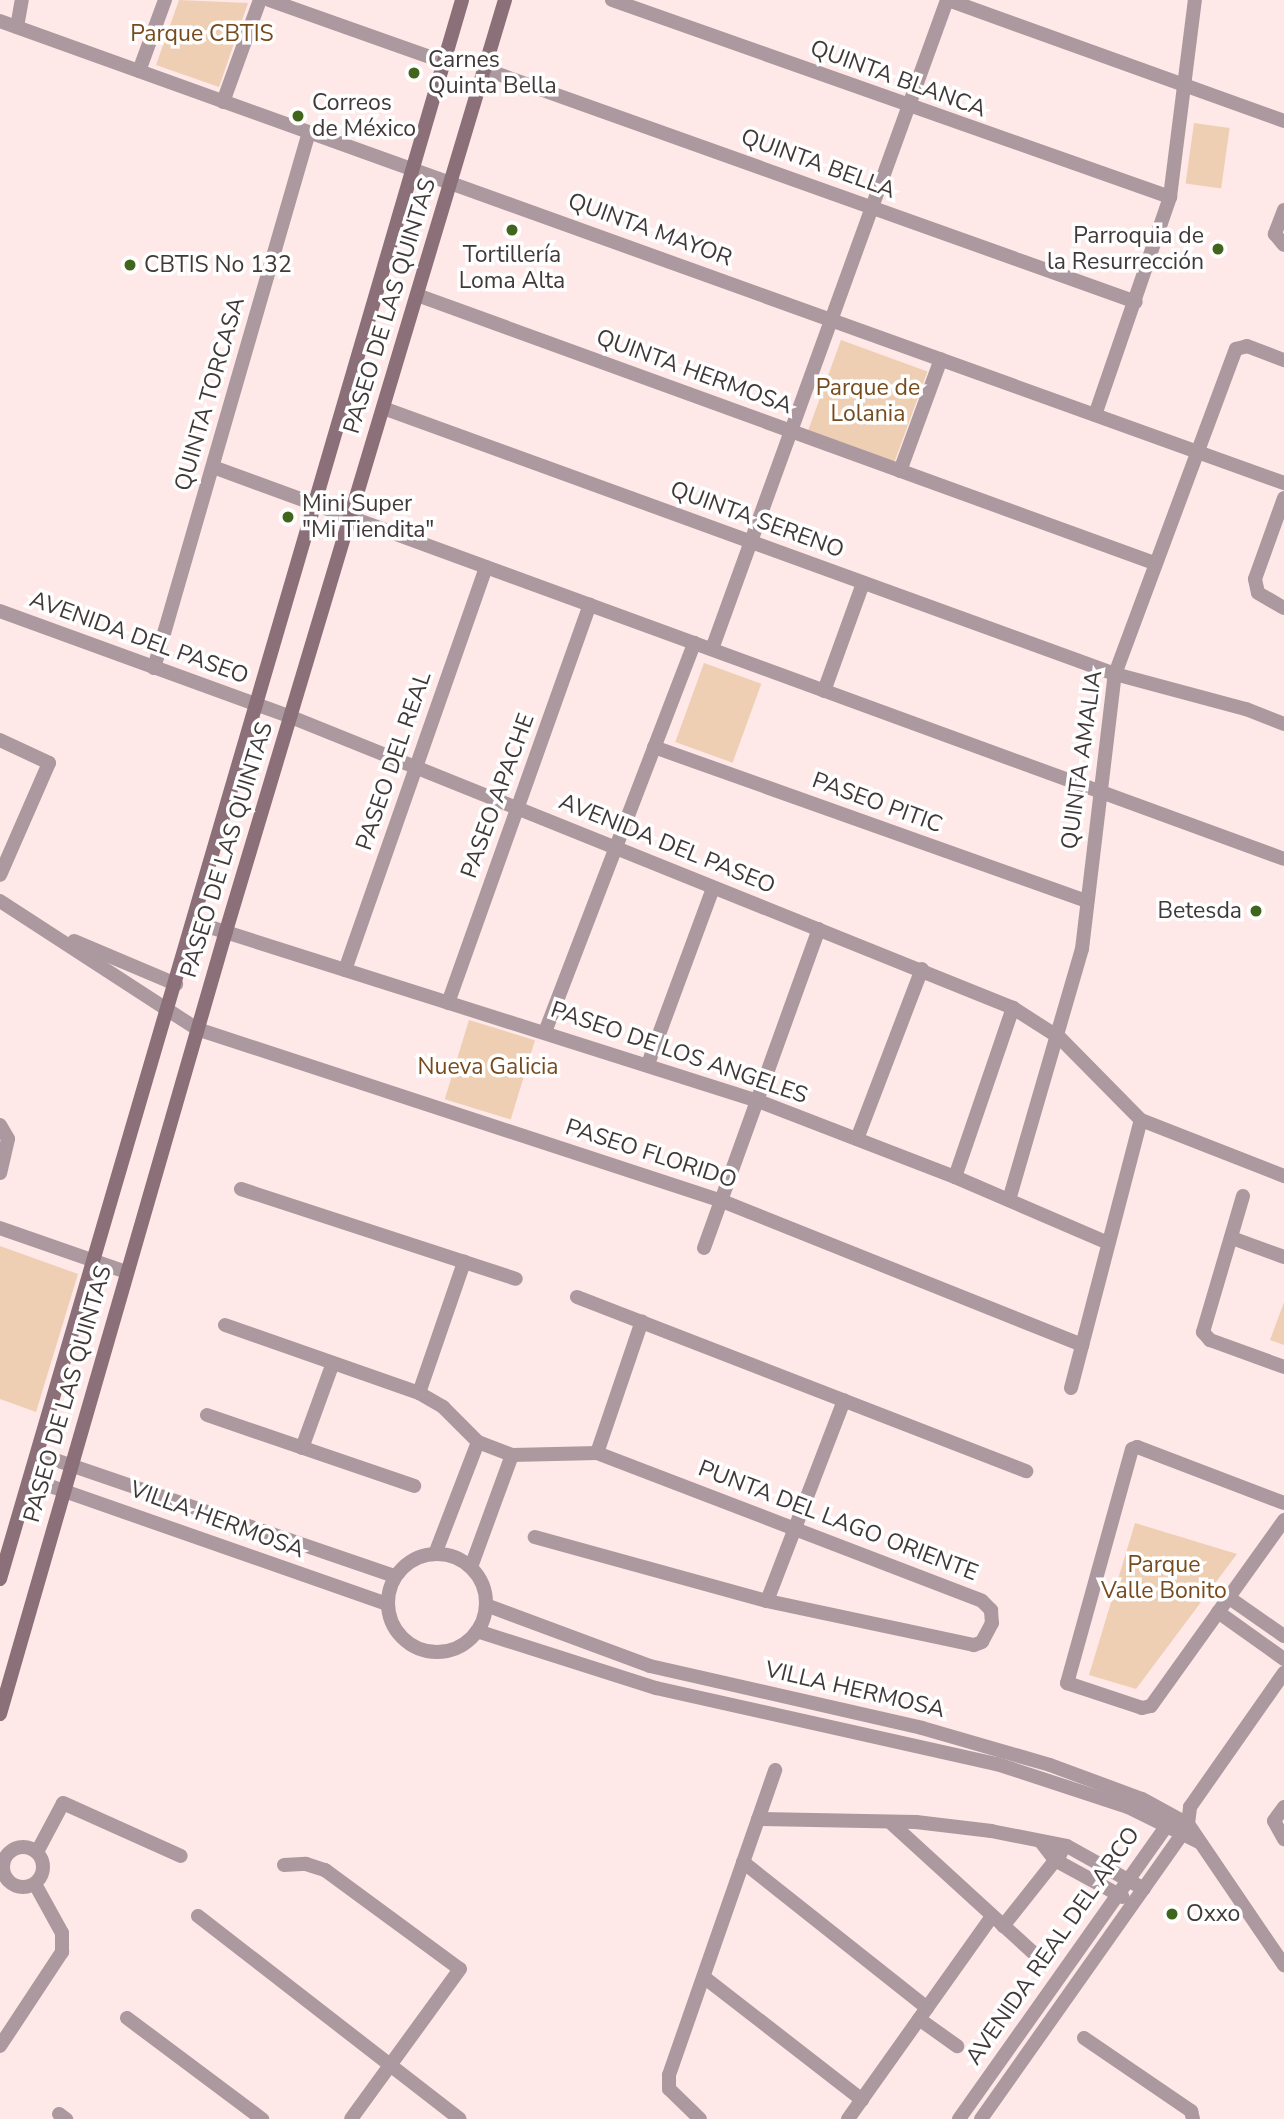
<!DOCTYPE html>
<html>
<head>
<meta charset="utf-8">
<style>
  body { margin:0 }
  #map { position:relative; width:1284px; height:2119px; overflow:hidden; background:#fee8e8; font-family:"Nunito Sans",sans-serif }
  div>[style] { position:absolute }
  .green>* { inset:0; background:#efcfb4; transform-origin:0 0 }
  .minor>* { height:14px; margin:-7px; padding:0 7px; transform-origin:7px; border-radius:7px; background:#ac989f }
  .minor>.ring { margin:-7px; padding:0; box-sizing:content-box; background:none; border:14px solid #ac989f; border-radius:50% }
  .tertiary>* { height:14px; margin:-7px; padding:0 7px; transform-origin:7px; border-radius:7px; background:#ac989f }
  .secondary>* { height:14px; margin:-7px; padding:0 7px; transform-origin:7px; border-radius:7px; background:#8b6f79 }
  .dots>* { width:19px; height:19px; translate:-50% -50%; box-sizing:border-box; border:4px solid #fff; border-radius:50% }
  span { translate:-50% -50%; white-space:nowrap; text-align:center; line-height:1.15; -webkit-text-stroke:7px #fff; paint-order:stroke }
  .park-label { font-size:23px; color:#774b1e }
  .poi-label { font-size:23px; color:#413939 }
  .left { translate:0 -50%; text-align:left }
  .right { translate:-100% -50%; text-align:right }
  .street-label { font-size:23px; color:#413939 }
</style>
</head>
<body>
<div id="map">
  <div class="green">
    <i style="clip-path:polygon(179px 0,248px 3px,219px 87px,156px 65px)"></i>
    <i style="left:1194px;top:123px;width:36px;height:61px;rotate:8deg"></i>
    <i style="left:841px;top:340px;width:92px;height:97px;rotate:20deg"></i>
    <i style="left:704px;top:663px;width:61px;height:84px;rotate:20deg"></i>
    <i style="left:469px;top:1020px;width:69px;height:83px;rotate:17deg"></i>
    <i style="clip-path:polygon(0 1246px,78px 1274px,36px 1412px,0 1399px)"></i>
    <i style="clip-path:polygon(1284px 1302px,1284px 1345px,1270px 1340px)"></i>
    <i style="clip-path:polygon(1135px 1523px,1237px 1554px,1136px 1689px,1089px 1675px)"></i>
  </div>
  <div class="minor">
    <i style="left:269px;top:0;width:186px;rotate:19.5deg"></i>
    <i style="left:612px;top:0;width:592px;rotate:19.45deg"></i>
    <i style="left:948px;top:0;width:357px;rotate:19.8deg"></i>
    <i style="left:0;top:21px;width:1365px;rotate:19.79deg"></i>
    <i style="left:17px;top:27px;width:27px;rotate:-80deg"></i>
    <i style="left:484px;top:69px;width:692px;rotate:19.66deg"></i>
    <i style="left:139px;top:71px;width:76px;rotate:-69.9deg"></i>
    <i style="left:223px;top:102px;width:109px;rotate:-70.1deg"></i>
    <i style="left:1284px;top:210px;width:26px;rotate:111deg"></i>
    <i style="left:1275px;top:234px;width:14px;rotate:51deg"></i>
    <i style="left:417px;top:295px;width:784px;rotate:19.98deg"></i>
    <i style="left:383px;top:408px;width:779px;rotate:19.97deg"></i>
    <i style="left:1115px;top:674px;width:136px;rotate:15deg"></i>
    <i style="left:1246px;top:709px;width:41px;rotate:21.5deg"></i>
    <i style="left:1095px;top:415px;width:231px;rotate:-71deg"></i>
    <i style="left:1170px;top:197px;width:199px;rotate:-82.8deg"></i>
    <i style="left:213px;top:467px;width:1140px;rotate:20.1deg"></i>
    <i style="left:900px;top:471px;width:119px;rotate:-69.9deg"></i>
    <i style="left:1284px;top:498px;width:86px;rotate:109.7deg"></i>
    <i style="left:1255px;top:579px;width:14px;rotate:78deg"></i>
    <i style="left:1258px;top:593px;width:30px;rotate:30deg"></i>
    <i style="left:712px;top:649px;width:690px;rotate:-70.09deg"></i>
    <i style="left:154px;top:668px;width:558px;rotate:-73.87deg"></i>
    <i style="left:824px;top:691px;width:115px;rotate:-70.1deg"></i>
    <i style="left:0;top:740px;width:54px;rotate:25.1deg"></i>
    <i style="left:49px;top:763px;width:122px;rotate:113.6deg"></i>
    <i style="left:654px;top:747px;width:459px;rotate:19.6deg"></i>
    <i style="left:0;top:901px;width:235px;rotate:33deg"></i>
    <i style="left:197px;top:1029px;width:552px;rotate:18.14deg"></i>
    <i style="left:722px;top:1201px;width:388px;rotate:21.8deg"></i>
    <i style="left:194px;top:922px;width:592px;rotate:17.61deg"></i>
    <i style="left:758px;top:1101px;width:211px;rotate:21.1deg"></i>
    <i style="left:955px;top:1177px;width:167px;rotate:23.3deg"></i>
    <i style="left:74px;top:941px;width:111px;rotate:22.9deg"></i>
    <i style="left:345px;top:970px;width:427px;rotate:-70.7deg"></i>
    <i style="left:448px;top:1003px;width:423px;rotate:-70.4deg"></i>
    <i style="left:545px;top:1032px;width:417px;rotate:-69deg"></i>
    <i style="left:648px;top:1064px;width:188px;rotate:-69.7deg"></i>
    <i style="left:0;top:1125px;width:16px;rotate:60deg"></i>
    <i style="left:8px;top:1139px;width:35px;rotate:103deg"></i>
    <i style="left:857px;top:1139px;width:182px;rotate:-69.1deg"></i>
    <i style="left:955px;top:1177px;width:179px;rotate:-71.1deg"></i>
    <i style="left:241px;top:1189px;width:289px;rotate:18.1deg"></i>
    <i style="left:1243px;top:1196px;width:142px;rotate:106.4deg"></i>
    <i style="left:1203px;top:1332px;width:11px;rotate:49deg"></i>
    <i style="left:1210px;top:1340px;width:79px;rotate:20deg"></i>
    <i style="left:1009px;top:1200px;width:261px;rotate:-73.8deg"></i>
    <i style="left:1082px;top:949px;width:277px;rotate:-83.2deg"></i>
    <i style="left:1115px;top:674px;width:347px;rotate:-69.6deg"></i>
    <i style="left:1236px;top:349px;width:11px;rotate:-15deg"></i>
    <i style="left:1247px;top:346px;width:40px;rotate:21deg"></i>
    <i style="left:0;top:1228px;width:133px;rotate:19.2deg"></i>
    <i style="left:1232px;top:1238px;width:55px;rotate:20.1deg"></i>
    <i style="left:704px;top:1248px;width:339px;rotate:-70.2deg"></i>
    <i style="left:577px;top:1297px;width:482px;rotate:21.2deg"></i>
    <i style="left:225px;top:1325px;width:206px;rotate:19.3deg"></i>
    <i style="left:419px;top:1393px;width:28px;rotate:30deg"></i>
    <i style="left:443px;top:1407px;width:49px;rotate:45deg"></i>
    <i style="left:478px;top:1442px;width:36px;rotate:21deg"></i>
    <i style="left:512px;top:1455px;width:85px;rotate:-1.3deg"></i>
    <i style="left:597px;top:1453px;width:412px;rotate:21deg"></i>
    <i style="left:982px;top:1601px;width:13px;rotate:45deg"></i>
    <i style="left:991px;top:1610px;width:13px;rotate:86deg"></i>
    <i style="left:992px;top:1623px;width:21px;rotate:118deg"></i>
    <i style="left:982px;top:1642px;width:9px;rotate:159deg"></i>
    <i style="left:974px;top:1645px;width:212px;rotate:-168deg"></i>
    <i style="left:767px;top:1601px;width:241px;rotate:-164.6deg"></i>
    <i style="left:1071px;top:1388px;width:277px;rotate:-75.4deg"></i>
    <i style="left:419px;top:1393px;width:139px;rotate:-71deg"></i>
    <i style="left:207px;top:1415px;width:219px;rotate:18.9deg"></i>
    <i style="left:302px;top:1448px;width:90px;rotate:-70deg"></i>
    <i style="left:597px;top:1453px;width:139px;rotate:-71.2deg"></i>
    <i style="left:38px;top:1454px;width:377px;rotate:18.9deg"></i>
    <i style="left:30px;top:1479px;width:378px;rotate:19.3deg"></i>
    <i style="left:1284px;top:1503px;width:157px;rotate:-159.1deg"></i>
    <i style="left:1137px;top:1447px;width:5px;rotate:158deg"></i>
    <i style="left:1132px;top:1449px;width:243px;rotate:105.5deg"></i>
    <i style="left:1067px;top:1683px;width:79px;rotate:18.4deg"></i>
    <i style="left:1142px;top:1708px;width:9px;rotate:-13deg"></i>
    <i style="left:1151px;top:1706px;width:229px;rotate:-54.4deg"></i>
    <i class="ring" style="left:388px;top:1554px;width:84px;height:84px"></i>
    <i style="left:435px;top:1554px;width:120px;rotate:-69deg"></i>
    <i style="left:471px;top:1567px;width:119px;rotate:-69.9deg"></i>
    <i style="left:1228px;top:1597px;width:68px;rotate:34.9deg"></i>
    <i style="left:767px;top:1601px;width:215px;rotate:-69deg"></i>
    <i style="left:486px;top:1605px;width:175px;rotate:20.4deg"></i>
    <i style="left:650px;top:1666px;width:279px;rotate:12.8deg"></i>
    <i style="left:922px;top:1728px;width:133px;rotate:16.1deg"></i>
    <i style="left:1050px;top:1765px;width:98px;rotate:20.3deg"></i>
    <i style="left:1142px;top:1799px;width:52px;rotate:28.5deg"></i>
    <i style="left:1188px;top:1824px;width:171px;rotate:55.8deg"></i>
    <i style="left:1218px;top:1612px;width:81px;rotate:35.5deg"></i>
    <i style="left:477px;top:1631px;width:188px;rotate:17.7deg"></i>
    <i style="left:656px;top:1688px;width:349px;rotate:12.6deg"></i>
    <i style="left:997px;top:1764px;width:138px;rotate:18.2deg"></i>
    <i style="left:1128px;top:1807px;width:79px;rotate:26.2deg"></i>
    <i style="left:1284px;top:1807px;width:17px;rotate:126deg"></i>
    <i style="left:1274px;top:1821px;width:21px;rotate:61deg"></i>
    <i style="left:758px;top:1819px;width:158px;rotate:1.1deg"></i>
    <i style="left:916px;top:1822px;width:76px;rotate:6.8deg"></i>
    <i style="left:991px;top:1831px;width:77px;rotate:11.2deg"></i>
    <i style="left:1067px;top:1846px;width:88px;rotate:29.2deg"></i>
    <i style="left:890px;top:1822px;width:202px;rotate:42.4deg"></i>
    <i style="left:1041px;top:1842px;width:23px;rotate:52deg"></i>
    <i style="left:1055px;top:1860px;width:77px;rotate:28.6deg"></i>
    <i class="ring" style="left:3px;top:1847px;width:26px;height:26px"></i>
    <i style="left:37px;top:1852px;width:55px;rotate:-62deg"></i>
    <i style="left:63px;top:1803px;width:129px;rotate:24.2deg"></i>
    <i style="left:743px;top:1862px;width:235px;rotate:38.4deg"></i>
    <i style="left:284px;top:1865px;width:22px;rotate:-3deg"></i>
    <i style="left:306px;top:1864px;width:20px;rotate:18deg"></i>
    <i style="left:325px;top:1870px;width:167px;rotate:36.3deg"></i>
    <i style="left:460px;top:1969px;width:185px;rotate:126deg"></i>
    <i style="left:198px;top:1916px;width:331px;rotate:37.8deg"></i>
    <i style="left:1003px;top:1926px;width:93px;rotate:-51.5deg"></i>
    <i style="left:705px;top:1978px;width:199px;rotate:37.8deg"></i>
    <i style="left:127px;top:2018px;width:169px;rotate:36.8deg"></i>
    <i style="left:919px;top:2019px;width:47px;rotate:35.4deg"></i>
    <i style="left:1084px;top:2038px;width:130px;rotate:34.3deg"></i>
    <i style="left:1191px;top:2111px;width:8px;rotate:76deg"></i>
    <i style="left:0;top:2046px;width:113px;rotate:-56.6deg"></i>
    <i style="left:62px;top:1952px;width:19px;rotate:-90deg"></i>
    <i style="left:62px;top:1933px;width:56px;rotate:-118.9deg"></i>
    <i style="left:59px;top:2114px;width:9px;rotate:36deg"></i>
    <i style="left:700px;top:2119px;width:43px;rotate:-135.9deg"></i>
    <i style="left:669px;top:2089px;width:14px;rotate:-90deg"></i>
    <i style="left:669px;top:2075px;width:323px;rotate:-70.8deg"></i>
    <i style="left:848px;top:2119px;width:249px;rotate:-54.6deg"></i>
    <i style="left:959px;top:2119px;width:365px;rotate:-54.7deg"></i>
    <i style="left:981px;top:2119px;width:347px;rotate:-54.8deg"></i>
    <i style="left:1181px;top:1835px;width:13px;rotate:-58deg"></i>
    <i style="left:1188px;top:1824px;width:17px;rotate:-83deg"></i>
    <i style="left:1190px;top:1807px;width:164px;rotate:-55deg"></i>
  </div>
  <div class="tertiary">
    <i style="left:0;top:611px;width:310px;rotate:20deg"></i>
    <i style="left:291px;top:717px;width:778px;rotate:21.95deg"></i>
    <i style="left:1013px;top:1008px;width:56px;rotate:32.6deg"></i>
    <i style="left:1060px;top:1038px;width:115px;rotate:45.4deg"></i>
    <i style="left:1141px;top:1120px;width:154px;rotate:21.4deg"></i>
  </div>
  <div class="secondary">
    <i style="left:0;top:1579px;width:1645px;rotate:-73.69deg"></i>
    <i style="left:0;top:1714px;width:815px;rotate:-73.9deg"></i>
    <i style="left:226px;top:931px;width:972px;rotate:-73.32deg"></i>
  </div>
  <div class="dots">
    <i style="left:414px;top:73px;background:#42651d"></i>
    <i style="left:298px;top:116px;background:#42651d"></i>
    <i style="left:512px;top:230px;background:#42651d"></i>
    <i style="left:1218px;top:249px;background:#42651d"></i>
    <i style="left:130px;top:265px;background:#42651d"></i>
    <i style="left:288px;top:517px;background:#42651d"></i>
    <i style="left:1256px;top:911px;background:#42651d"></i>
    <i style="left:1172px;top:1914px;background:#42651d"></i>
  </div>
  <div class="park-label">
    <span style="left:202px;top:34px">Parque CBTIS</span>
    <span style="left:868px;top:401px">Parque de<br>Lolania</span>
    <span style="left:488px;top:1067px">Nueva Galicia</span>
    <span style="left:1164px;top:1578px">Parque<br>Valle Bonito</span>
  </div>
  <div class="poi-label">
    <span class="left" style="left:428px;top:73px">Carnes<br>Quinta Bella</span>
    <span class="left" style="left:312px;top:116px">Correos<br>de México</span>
    <span class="right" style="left:1204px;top:249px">Parroquia de<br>la Resurrección</span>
    <span style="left:512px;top:268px">Tortillería<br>Loma Alta</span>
    <span class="left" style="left:144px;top:265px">CBTIS No 132</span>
    <span class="left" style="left:302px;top:517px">Mini Super<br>"Mi Tiendita"</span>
    <span class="right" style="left:1242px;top:911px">Betesda</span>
    <span class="left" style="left:1186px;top:1914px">Oxxo</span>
  </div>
  <div class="street-label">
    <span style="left:898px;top:79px;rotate:20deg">QUINTA BLANCA</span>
    <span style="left:818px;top:164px;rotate:20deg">QUINTA BELLA</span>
    <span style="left:650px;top:230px;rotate:20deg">QUINTA MAYOR</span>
    <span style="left:390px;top:306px;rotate:-73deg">PASEO DE LAS QUINTAS</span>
    <span style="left:694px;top:372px;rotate:20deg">QUINTA HERMOSA</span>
    <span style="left:210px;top:394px;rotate:-74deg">QUINTA TORCASA</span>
    <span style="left:757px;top:520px;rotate:20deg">QUINTA SERENO</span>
    <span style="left:139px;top:638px;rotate:20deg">AVENIDA DEL PASEO</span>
    <span style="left:1082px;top:760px;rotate:-82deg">QUINTA AMALIA</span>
    <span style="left:394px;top:761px;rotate:-71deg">PASEO DEL REAL</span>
    <span style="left:498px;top:796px;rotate:-70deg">PASEO APACHE</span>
    <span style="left:877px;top:803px;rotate:20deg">PASEO PITIC</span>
    <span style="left:667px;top:844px;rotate:22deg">AVENIDA DEL PASEO</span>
    <span style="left:227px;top:850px;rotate:-73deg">PASEO DE LAS QUINTAS</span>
    <span style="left:679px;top:1053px;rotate:19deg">PASEO DE LOS ANGELES</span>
    <span style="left:651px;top:1154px;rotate:18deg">PASEO FLORIDO</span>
    <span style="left:68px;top:1394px;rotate:-74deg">PASEO DE LAS QUINTAS</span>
    <span style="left:217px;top:1520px;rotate:20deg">VILLA HERMOSA</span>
    <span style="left:838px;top:1521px;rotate:21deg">PUNTA DEL LAGO ORIENTE</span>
    <span style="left:855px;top:1690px;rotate:13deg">VILLA HERMOSA</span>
    <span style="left:1053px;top:1946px;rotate:-55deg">AVENIDA REAL DEL ARCO</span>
  </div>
</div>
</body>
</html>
